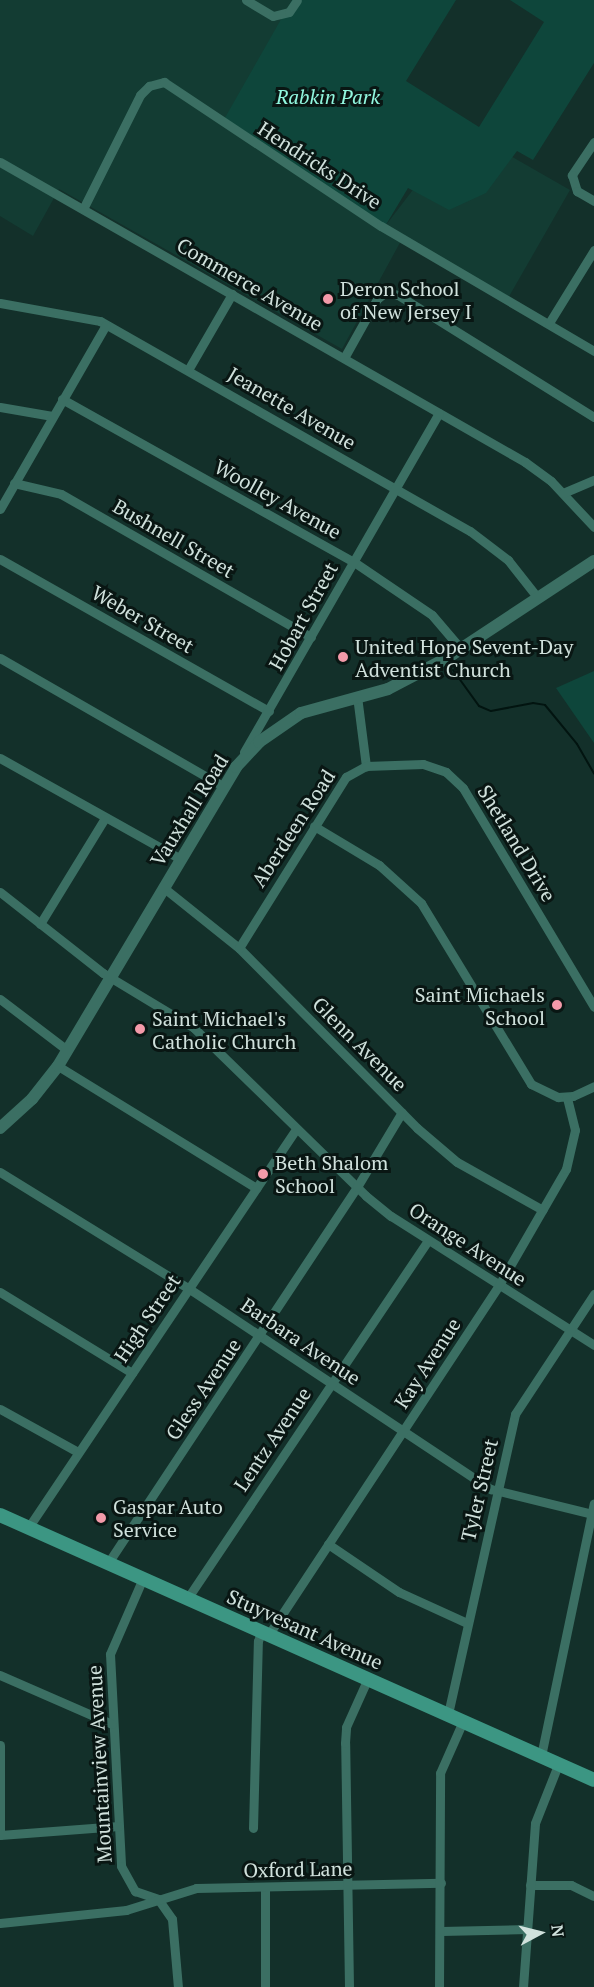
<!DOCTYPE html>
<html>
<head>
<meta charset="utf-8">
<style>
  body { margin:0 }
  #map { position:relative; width:594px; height:1987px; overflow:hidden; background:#13302a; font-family:"PT Serif",serif }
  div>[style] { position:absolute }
  .built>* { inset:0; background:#133c33 }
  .green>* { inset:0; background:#0e463b }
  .stream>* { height:2px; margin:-1px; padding:0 1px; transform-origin:1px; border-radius:1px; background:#021410 }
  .minor>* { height:9px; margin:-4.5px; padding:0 4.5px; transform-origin:4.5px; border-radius:4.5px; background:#3b6f63 }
  .tertiary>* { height:12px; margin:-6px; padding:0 6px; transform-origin:6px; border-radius:6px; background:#3b6f63 }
  .secondary>* { height:14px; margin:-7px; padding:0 7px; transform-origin:7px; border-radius:7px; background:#3c9683 }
  .dots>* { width:16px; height:16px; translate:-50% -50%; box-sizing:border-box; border:3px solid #091613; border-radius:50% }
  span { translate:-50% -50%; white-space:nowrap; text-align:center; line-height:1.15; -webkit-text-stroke:6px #091613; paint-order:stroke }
  .park-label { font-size:20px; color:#91f7df; font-style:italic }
  .street-label { font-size:20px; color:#d0e1dc }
  .poi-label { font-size:20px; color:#d0e1dc }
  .left { translate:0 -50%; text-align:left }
  .right { translate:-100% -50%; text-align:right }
  .north { position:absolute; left:510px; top:1903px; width:60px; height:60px; -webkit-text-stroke:4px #091613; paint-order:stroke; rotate:83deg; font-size:16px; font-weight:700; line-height:24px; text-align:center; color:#d0e1dc }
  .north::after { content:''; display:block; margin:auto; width:21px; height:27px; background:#d0e1dc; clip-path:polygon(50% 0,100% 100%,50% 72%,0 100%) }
</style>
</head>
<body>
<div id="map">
  <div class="built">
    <i style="clip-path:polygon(0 0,292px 0,386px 225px,412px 191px,476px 136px,570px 190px,507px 300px,402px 239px,342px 349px,59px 189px,33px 236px,0 216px)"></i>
  </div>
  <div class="green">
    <i style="clip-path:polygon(292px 0,456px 0,406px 81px,479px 127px,544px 22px,510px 0,594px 0,594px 63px,533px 160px,517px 151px,486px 193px,449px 210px,408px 188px,384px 228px,222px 123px)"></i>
    <i style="clip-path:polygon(594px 671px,594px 743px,556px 688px)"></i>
  </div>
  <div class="stream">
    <i style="left:453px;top:670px;width:44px;rotate:54.2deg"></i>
    <i style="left:479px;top:706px;width:13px;rotate:23deg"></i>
    <i style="left:491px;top:711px;width:43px;rotate:-10.8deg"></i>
    <i style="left:533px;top:703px;width:12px;rotate:9deg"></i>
    <i style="left:545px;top:705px;width:50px;rotate:50.6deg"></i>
    <i style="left:577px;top:744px;width:34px;rotate:60deg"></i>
  </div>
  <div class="minor">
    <i style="left:246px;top:0;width:31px;rotate:31deg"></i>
    <i style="left:273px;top:16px;width:16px;rotate:-14deg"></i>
    <i style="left:289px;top:12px;width:14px;rotate:-56deg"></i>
    <i style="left:594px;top:142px;width:40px;rotate:124deg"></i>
    <i style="left:572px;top:175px;width:17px;rotate:73deg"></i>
    <i style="left:577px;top:191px;width:20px;rotate:30deg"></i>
    <i style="left:0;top:162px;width:605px;rotate:29.74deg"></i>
    <i style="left:525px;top:462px;width:32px;rotate:36deg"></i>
    <i style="left:551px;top:481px;width:63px;rotate:46.9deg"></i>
    <i style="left:83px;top:209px;width:127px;rotate:-63.4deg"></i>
    <i style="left:140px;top:95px;width:13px;rotate:-45deg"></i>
    <i style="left:149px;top:86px;width:16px;rotate:-15deg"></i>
    <i style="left:164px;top:82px;width:260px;rotate:33.6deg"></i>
    <i style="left:381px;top:226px;width:247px;rotate:30.4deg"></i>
    <i style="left:0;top:303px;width:102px;rotate:10.2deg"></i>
    <i style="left:100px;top:321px;width:425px;rotate:29.6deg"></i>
    <i style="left:470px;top:531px;width:48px;rotate:37.3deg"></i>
    <i style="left:508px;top:560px;width:48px;rotate:51.7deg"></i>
    <i style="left:549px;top:323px;width:86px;rotate:-58.3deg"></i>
    <i style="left:344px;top:358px;width:68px;rotate:-60.8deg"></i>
    <i style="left:377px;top:299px;width:11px;rotate:-38deg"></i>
    <i style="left:386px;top:292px;width:12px;rotate:14deg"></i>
    <i style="left:398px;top:295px;width:231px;rotate:31.9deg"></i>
    <i style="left:188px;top:370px;width:88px;rotate:-59.9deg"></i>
    <i style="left:62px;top:399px;width:334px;rotate:29.2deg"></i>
    <i style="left:354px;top:562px;width:94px;rotate:34.2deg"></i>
    <i style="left:432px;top:615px;width:45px;rotate:49.5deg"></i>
    <i style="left:0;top:407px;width:53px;rotate:9.8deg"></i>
    <i style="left:14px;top:483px;width:48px;rotate:13.2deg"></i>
    <i style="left:61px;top:494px;width:288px;rotate:29.8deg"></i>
    <i style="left:563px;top:493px;width:34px;rotate:-23deg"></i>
    <i style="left:0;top:509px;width:212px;rotate:-60.1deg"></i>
    <i style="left:0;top:559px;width:309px;rotate:29.5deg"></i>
    <i style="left:0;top:658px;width:258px;rotate:29.9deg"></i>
    <i style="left:357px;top:696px;width:71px;rotate:82.7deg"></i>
    <i style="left:244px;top:752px;width:391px;rotate:-60.1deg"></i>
    <i style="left:0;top:758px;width:207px;rotate:29.2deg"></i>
    <i style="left:314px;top:826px;width:76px;rotate:31deg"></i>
    <i style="left:379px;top:865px;width:57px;rotate:42.1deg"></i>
    <i style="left:421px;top:903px;width:212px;rotate:58.7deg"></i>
    <i style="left:531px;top:1084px;width:30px;rotate:26deg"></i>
    <i style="left:558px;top:1097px;width:15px;rotate:-4deg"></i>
    <i style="left:573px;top:1096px;width:23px;rotate:-25deg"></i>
    <i style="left:164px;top:888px;width:96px;rotate:38.7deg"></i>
    <i style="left:239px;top:948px;width:253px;rotate:45.3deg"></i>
    <i style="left:417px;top:1128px;width:52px;rotate:40.4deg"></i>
    <i style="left:457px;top:1162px;width:98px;rotate:29.2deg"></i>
    <i style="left:0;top:892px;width:131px;rotate:38.2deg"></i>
    <i style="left:103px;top:973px;width:106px;rotate:31.1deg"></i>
    <i style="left:194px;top:1028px;width:240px;rotate:44.3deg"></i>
    <i style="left:366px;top:1196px;width:32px;rotate:39deg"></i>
    <i style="left:391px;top:1216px;width:241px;rotate:32.4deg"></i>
    <i style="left:40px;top:924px;width:124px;rotate:-58.5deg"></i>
    <i style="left:239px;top:948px;width:202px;rotate:-58deg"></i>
    <i style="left:346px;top:777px;width:23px;rotate:-29deg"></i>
    <i style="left:366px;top:766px;width:57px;rotate:-2deg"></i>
    <i style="left:423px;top:764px;width:24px;rotate:19deg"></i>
    <i style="left:446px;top:772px;width:23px;rotate:43deg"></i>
    <i style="left:463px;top:788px;width:255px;rotate:59.1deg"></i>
    <i style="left:0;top:999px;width:84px;rotate:37.3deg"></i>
    <i style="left:58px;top:1066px;width:233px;rotate:31.6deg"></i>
    <i style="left:0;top:1172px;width:221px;rotate:31.7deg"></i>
    <i style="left:188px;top:1288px;width:364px;rotate:33.6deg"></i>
    <i style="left:491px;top:1489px;width:104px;rotate:13.9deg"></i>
    <i style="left:0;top:1292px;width:155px;rotate:31.5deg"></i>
    <i style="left:0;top:1409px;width:89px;rotate:28.9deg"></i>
    <i style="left:28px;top:1528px;width:481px;rotate:-56.1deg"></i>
    <i style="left:328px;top:1544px;width:86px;rotate:34.1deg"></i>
    <i style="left:399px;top:1592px;width:75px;rotate:24.5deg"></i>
    <i style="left:108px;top:1563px;width:451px;rotate:-56.5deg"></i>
    <i style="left:357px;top:1187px;width:87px;rotate:-59deg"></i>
    <i style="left:143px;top:1578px;width:83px;rotate:113.5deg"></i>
    <i style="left:110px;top:1654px;width:212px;rotate:87deg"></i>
    <i style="left:121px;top:1866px;width:29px;rotate:61deg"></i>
    <i style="left:135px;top:1891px;width:24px;rotate:19deg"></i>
    <i style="left:158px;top:1899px;width:24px;rotate:55deg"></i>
    <i style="left:172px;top:1919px;width:68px;rotate:85deg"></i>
    <i style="left:187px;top:1599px;width:432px;rotate:-56.1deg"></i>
    <i style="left:269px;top:1634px;width:418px;rotate:-56.6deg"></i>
    <i style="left:499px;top:1285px;width:134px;rotate:-60deg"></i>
    <i style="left:566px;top:1169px;width:40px;rotate:-77deg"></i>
    <i style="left:575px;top:1130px;width:34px;rotate:-104deg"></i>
    <i style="left:0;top:1675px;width:122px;rotate:23.6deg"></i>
    <i style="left:448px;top:1714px;width:307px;rotate:-77.4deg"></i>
    <i style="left:515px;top:1414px;width:144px;rotate:-56.6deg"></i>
    <i style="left:0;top:1745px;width:90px;rotate:90deg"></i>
    <i style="left:541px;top:1756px;width:258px;rotate:-78.2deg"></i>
    <i style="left:253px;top:1828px;width:187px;rotate:-88.5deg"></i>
    <i style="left:258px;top:1641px;width:12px;rotate:-70deg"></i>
    <i style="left:0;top:1835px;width:119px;rotate:-4.3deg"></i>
    <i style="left:530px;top:1885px;width:41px"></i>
    <i style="left:571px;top:1885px;width:25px;rotate:26deg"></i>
    <i style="left:265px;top:1888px;width:99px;rotate:90deg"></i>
    <i style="left:0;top:1923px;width:127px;rotate:-5.9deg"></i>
    <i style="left:126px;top:1910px;width:73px;rotate:-17.4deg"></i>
    <i style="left:196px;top:1888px;width:245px;rotate:-1.2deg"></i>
    <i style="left:441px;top:1931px;width:86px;rotate:-1.3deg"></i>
    <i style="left:349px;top:1987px;width:244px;rotate:-90.9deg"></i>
    <i style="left:345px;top:1743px;width:16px;rotate:-86deg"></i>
    <i style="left:346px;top:1727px;width:54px;rotate:-65.8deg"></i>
    <i style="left:439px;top:1987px;width:214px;rotate:-89.7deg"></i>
    <i style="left:440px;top:1773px;width:57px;rotate:-66.1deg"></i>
    <i style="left:523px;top:1987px;width:164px;rotate:-85.8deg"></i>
    <i style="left:535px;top:1823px;width:62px;rotate:-68.4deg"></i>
  </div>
  <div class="tertiary">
    <i style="left:0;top:1128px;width:43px;rotate:-42.2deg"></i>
    <i style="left:32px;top:1099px;width:42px;rotate:-51.8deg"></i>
    <i style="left:58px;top:1066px;width:348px;rotate:-59.2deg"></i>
    <i style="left:236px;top:767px;width:34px;rotate:-47deg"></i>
    <i style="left:259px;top:742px;width:51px;rotate:-34.6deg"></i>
    <i style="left:301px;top:713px;width:90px;rotate:-15.4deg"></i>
    <i style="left:388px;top:689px;width:67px;rotate:-27.7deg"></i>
    <i style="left:447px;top:658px;width:176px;rotate:-33.4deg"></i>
  </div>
  <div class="secondary">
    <i style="left:0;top:1515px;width:650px;rotate:24.04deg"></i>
  </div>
  <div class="dots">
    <i style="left:328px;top:299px;background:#f39aa9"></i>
    <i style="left:343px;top:657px;background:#f39aa9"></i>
    <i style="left:557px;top:1005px;background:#f39aa9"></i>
    <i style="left:140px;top:1029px;background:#f39aa9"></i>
    <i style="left:263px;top:1174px;background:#f39aa9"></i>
    <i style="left:101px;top:1518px;background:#f39aa9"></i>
  </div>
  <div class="park-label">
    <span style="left:328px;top:96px">Rabkin Park</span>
  </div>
  <div class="street-label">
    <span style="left:320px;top:165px;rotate:33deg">Hendricks Drive</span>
    <span style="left:250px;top:284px;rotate:30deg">Commerce Avenue</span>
    <span style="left:292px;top:408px;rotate:30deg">Jeanette Avenue</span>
    <span style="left:278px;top:499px;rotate:29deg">Woolley Avenue</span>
    <span style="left:174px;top:538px;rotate:30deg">Bushnell Street</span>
    <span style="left:303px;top:616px;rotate:-61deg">Hobart Street</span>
    <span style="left:143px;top:619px;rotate:30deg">Weber Street</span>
    <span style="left:189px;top:810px;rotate:-58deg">Vauxhall Road</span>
    <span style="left:293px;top:828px;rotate:-57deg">Aberdeen Road</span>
    <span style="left:517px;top:843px;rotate:59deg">Shetland Drive</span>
    <span style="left:360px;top:1044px;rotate:45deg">Glenn Avenue</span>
    <span style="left:468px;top:1244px;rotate:33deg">Orange Avenue</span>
    <span style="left:147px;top:1318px;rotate:-56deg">High Street</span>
    <span style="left:301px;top:1341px;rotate:34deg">Barbara Avenue</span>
    <span style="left:427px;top:1363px;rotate:-57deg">Kay Avenue</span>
    <span style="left:203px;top:1389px;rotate:-56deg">Gless Avenue</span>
    <span style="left:272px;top:1439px;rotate:-56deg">Lentz Avenue</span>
    <span style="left:479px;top:1490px;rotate:-77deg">Tyler Street</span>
    <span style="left:305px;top:1629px;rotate:24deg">Stuyvesant Avenue</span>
    <span style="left:99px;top:1764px;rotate:-93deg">Mountainview Avenue</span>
    <span style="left:298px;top:1869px;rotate:-1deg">Oxford Lane</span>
  </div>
  <div class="poi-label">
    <span class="left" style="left:340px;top:300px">Deron School<br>of New Jersey I</span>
    <span class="left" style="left:355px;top:658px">United Hope Sevent-Day<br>Adventist Church</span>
    <span class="right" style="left:545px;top:1006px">Saint Michaels<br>School</span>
    <span class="left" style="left:152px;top:1030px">Saint Michael's<br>Catholic Church</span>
    <span class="left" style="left:275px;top:1174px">Beth Shalom<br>School</span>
    <span class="left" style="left:113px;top:1518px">Gaspar Auto<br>Service</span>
  </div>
  <div class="north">N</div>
</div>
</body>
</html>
